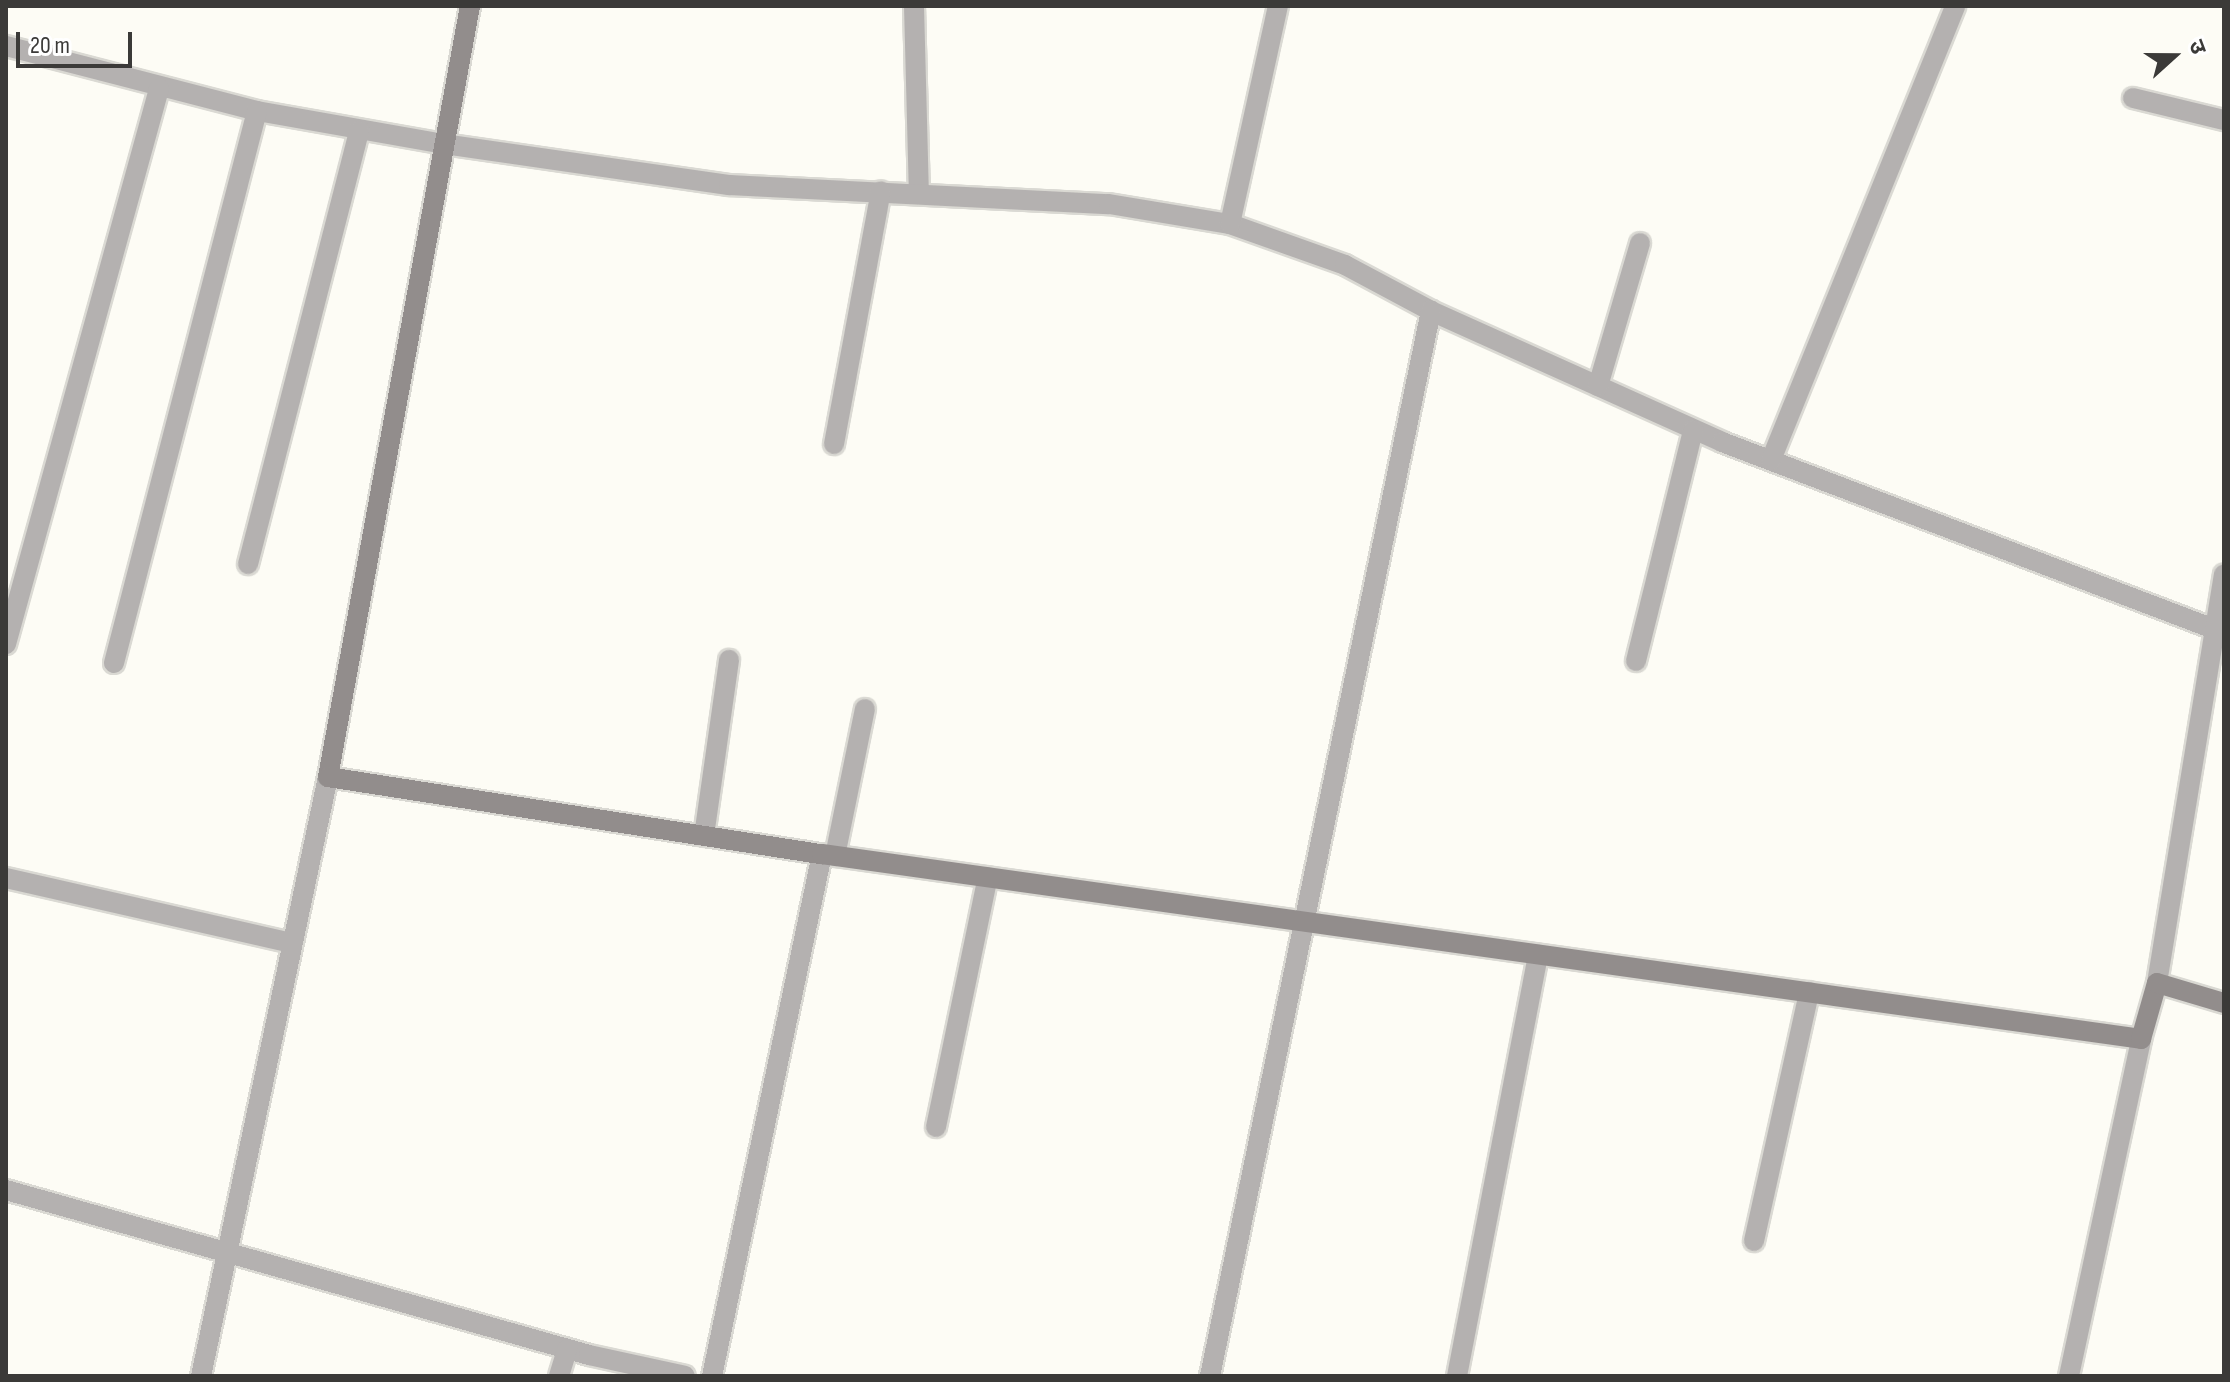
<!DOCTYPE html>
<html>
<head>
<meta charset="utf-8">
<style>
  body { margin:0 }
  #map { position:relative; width:2230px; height:1382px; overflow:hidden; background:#fdfcf5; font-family:"Sofia Sans Condensed","Noto Sans Devanagari",sans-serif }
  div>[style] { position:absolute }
  .roads { filter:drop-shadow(2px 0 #dad9d3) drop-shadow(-2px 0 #dad9d3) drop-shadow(0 2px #dad9d3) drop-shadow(0 -2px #dad9d3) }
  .street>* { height:20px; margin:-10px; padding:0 10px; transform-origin:10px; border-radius:10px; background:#b4b1b0 }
  .secondary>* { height:20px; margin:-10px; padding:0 10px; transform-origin:10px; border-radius:10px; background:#928d8c }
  span { translate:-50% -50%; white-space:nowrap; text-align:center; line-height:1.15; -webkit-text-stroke:7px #fff; paint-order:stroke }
  .frame { position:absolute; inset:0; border:8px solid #3b3a38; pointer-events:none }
  .north { position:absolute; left:2134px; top:16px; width:80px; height:80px; -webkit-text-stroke:6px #fff; paint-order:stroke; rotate:69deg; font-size:22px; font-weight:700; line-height:32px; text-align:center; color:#3b3a38 }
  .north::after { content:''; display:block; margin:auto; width:28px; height:36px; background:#3b3a38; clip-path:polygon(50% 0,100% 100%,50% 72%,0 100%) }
  .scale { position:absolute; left:16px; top:32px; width:116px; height:36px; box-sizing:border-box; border:4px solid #3b3a38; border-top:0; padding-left:10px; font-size:24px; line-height:28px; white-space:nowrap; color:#3b3a38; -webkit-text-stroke:6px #fff; paint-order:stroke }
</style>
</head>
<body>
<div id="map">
  <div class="roads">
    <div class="street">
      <i style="left:914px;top:6px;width:186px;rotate:88.5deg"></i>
      <i style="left:6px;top:46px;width:259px;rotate:14.5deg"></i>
      <i style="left:257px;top:111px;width:190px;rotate:10deg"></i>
      <i style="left:444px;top:144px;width:288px;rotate:8.2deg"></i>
      <i style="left:729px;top:185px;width:380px;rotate:2.9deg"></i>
      <i style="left:1109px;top:204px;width:123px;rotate:9.4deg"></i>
      <i style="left:1230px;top:224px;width:122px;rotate:19.6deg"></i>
      <i style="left:1345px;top:265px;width:98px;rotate:28.1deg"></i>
      <i style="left:1431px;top:311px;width:319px;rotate:24.2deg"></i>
      <i style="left:1722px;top:442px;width:526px;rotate:20.81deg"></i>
      <i style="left:2133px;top:98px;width:94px;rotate:13.6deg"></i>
      <i style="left:1230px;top:224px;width:223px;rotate:-77.6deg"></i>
      <i style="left:1598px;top:386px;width:149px;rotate:-73.6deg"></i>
      <i style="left:834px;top:444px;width:257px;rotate:-79.5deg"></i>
      <i style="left:1771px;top:460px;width:490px;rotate:-67.9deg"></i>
      <i style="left:248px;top:564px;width:447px;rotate:-75.6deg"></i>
      <i style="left:6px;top:644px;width:576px;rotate:-74.59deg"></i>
      <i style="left:1636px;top:661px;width:238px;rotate:-76.1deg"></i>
      <i style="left:114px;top:663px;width:570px;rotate:-75.48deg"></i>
      <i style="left:704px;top:836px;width:178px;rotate:-81.9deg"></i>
      <i style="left:835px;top:856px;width:150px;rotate:-78.5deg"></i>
      <i style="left:6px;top:878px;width:293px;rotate:12.8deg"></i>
      <i style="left:2157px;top:983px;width:414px;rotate:-80.7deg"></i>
      <i style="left:936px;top:1127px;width:255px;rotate:-78.3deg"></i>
      <i style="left:6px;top:1190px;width:606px;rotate:15.8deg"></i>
      <i style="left:589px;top:1355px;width:98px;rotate:12.3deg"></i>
      <i style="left:1754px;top:1241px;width:255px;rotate:-77.5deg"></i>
      <i style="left:201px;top:1376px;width:612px;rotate:-78.03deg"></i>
      <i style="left:559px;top:1376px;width:28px;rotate:-73deg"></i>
      <i style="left:712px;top:1376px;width:533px;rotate:-78.1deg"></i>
      <i style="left:1210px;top:1376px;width:1088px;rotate:-78.28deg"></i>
      <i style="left:1457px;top:1376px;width:429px;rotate:-79.1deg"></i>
      <i style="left:2069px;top:1376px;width:345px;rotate:-77.9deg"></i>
    </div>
    <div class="secondary">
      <i style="left:470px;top:6px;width:784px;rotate:100.44deg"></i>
      <i style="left:328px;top:777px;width:500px;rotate:8.9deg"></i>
      <i style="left:822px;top:854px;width:1332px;rotate:7.98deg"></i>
      <i style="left:2141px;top:1039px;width:58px;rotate:-74.1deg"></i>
      <i style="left:2157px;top:983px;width:70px;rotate:16.6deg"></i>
    </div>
  </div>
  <div class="frame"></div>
  <div class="north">उ</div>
  <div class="scale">20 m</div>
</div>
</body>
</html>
